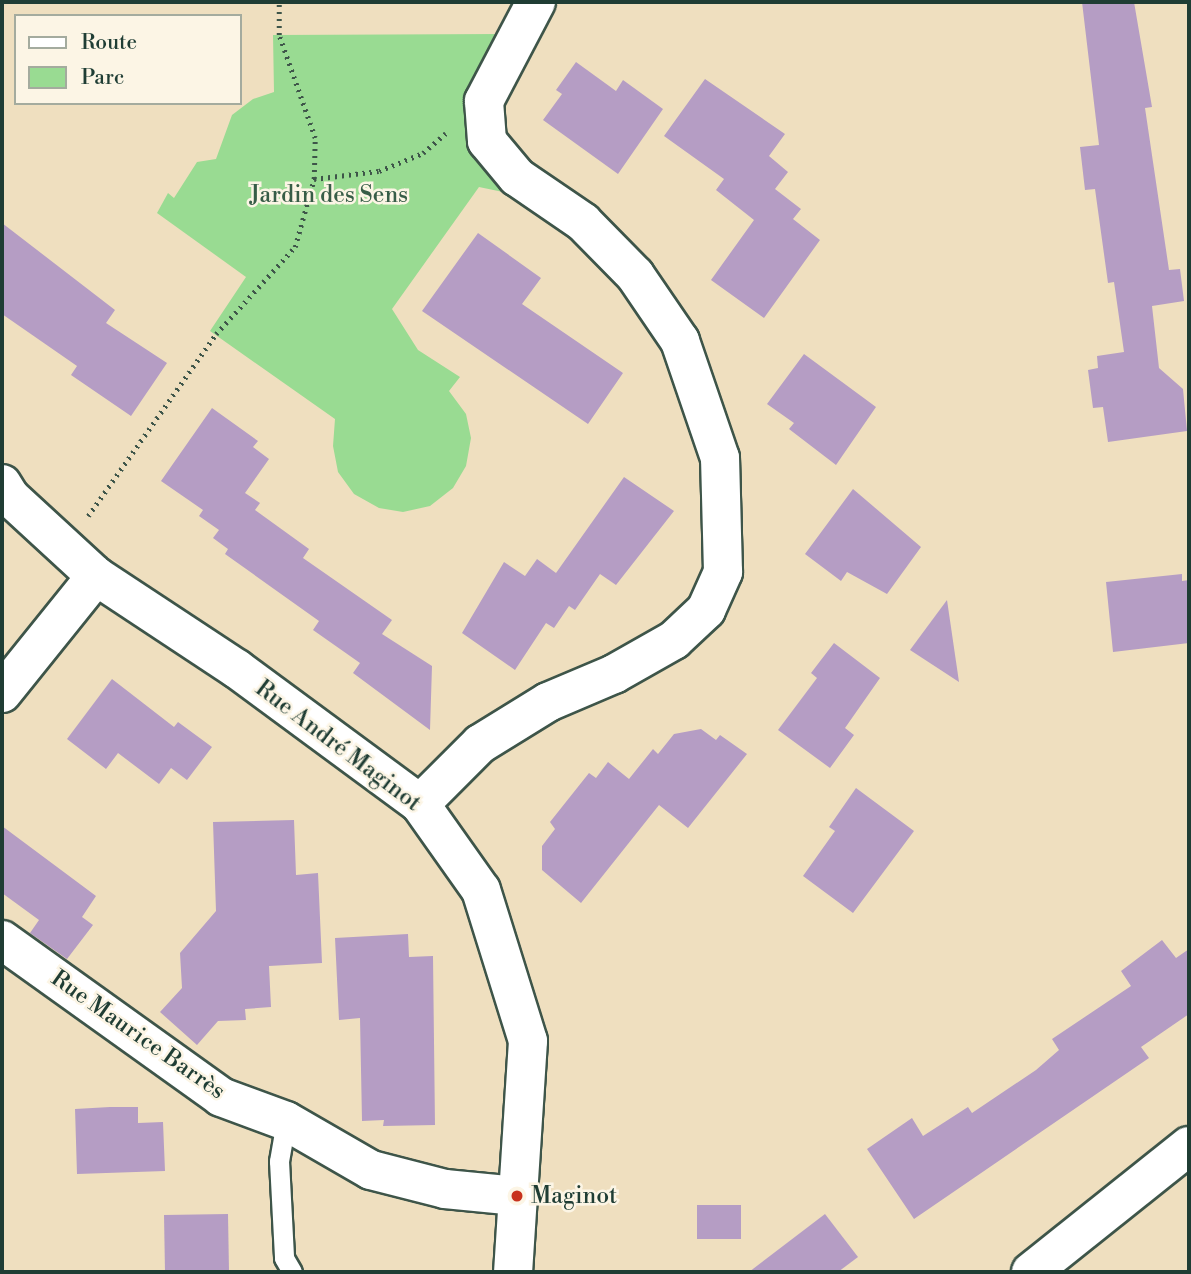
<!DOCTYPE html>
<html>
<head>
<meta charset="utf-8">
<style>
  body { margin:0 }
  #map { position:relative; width:1191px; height:1274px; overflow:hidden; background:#efdfbf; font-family:"Libre Bodoni",serif }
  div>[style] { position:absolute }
  .green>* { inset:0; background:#99db92 }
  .building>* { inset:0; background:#b59dc4; transform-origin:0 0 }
  .path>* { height:4.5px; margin-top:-2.25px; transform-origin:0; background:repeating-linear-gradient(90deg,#3e5549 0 2px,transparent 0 7px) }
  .roads { filter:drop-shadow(2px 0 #3e5549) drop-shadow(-2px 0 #3e5549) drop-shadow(0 2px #3e5549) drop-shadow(0 -2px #3e5549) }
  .service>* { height:19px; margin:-9.5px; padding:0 9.5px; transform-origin:9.5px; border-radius:9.5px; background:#fff }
  .minor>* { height:38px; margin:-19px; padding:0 19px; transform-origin:19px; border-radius:19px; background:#fff }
  .tertiary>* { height:38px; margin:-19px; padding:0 19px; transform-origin:19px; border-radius:19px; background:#fff }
  .dots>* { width:19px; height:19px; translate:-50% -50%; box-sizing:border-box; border:4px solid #fcf5e5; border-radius:50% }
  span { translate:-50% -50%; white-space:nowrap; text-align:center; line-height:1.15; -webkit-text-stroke:5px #fcf5e5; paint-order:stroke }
  .park-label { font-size:23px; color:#375d47 }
  .street-label { font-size:23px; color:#1f3d34 }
  .poi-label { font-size:23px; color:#1f3d34 }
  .left { translate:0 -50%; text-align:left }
  .frame { position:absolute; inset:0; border:4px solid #1f3d34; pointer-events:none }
  .legend { position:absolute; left:14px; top:14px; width:228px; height:91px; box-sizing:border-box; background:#fcf5e5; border:2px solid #a4ab9e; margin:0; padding:9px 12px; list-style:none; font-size:21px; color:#1f3d34 }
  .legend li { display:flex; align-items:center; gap:14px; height:35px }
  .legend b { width:35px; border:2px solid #a4ab9e }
</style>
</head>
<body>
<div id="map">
  <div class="green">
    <i style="clip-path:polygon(501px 34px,481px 65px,465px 117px,470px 146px,503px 192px,479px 187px,392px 309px,418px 350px,460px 377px,449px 391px,466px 414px,471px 438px,466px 466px,453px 488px,430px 506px,403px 512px,379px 508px,354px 494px,338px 472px,333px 446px,335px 419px,210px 331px,246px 277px,157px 213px,168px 193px,174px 198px,197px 162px,216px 159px,232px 115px,253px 99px,274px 92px,273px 35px)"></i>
  </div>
  <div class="building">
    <i style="clip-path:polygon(1082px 2px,1134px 2px,1152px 107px,1145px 108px,1169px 270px,1180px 269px,1184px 301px,1152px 306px,1159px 368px,1183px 389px,1187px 431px,1108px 442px,1103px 407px,1093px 408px,1088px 370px,1098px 368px,1097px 356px,1124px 352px,1114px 282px,1108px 283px,1095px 189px,1085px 190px,1080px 147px,1099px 145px)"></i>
    <i style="clip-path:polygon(576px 62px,616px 91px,623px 80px,663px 109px,618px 174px,543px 120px,562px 94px,556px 90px)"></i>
    <i style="clip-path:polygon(705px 79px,785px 134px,769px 156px,788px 172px,775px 189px,801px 209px,793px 219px,820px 240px,764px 318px,711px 280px,754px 220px,716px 190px,724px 179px,664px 136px)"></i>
    <i style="clip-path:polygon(2px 223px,115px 310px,106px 323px,167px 363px,131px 416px,71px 375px,77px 366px,2px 314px)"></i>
    <i style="clip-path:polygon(478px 233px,541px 278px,522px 304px,623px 373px,588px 424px,422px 311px)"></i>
    <i style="clip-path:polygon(804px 354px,876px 407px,836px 465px,789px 429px,794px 423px,767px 404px)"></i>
    <i style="clip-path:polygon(212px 408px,258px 441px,253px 447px,269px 459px,245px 493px,260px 503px,255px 510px,309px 549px,303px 558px,392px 620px,382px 634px,432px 666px,430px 730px,353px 673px,360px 663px,313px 630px,319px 621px,225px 554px,228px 549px,213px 538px,219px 530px,199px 516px,203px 510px,161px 481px)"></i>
    <i style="clip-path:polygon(624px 477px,674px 511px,616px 585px,600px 574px,575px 610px,569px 606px,554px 628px,546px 623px,515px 670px,462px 633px,504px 562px,525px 576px,537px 559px,556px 573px)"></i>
    <i style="clip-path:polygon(853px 489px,921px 547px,887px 594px,847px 572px,841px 581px,805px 554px)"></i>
    <i style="clip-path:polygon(1182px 574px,1182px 581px,1189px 580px,1189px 643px,1113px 652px,1106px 582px)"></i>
    <i style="clip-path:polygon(947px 600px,959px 682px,910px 650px)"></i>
    <i style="clip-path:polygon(834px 643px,880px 678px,845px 728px,854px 735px,830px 768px,778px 730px,817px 678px,811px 673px)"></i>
    <i style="clip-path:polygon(112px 679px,174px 727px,178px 722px,212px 747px,187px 780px,171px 768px,159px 784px,118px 753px,106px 769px,67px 739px)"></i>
    <i style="clip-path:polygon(701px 729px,716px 740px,720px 735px,747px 754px,688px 828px,659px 805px,581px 903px,542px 870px,542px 846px,555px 829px,550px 822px,589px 773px,596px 778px,608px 762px,629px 779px,653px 749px,658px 754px,674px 734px)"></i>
    <i style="clip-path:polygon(856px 788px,914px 831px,853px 913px,803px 876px,835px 831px,829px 827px)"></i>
    <i style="clip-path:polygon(294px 820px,296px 875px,318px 873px,322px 963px,269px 966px,271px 1007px,245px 1009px,246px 1020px,218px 1021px,197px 1045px,160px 1012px,182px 988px,180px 953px,216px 911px,213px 822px)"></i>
    <i style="clip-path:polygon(2px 826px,96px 896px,82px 917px,93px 925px,67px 959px,30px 933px,39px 920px,2px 893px)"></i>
    <i style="clip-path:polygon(408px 934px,409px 957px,433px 956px,435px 1125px,383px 1126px,384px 1120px,362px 1121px,360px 1018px,339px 1020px,335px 938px)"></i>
    <i style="clip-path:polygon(1162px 940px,1176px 958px,1189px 949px,1189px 1014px,1141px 1047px,1149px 1058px,914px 1219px,867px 1149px,912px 1118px,923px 1136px,968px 1107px,972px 1113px,1036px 1070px,1059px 1050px,1052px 1039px,1131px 986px,1121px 971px)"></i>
    <i style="clip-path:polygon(110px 1107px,138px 1107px,138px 1123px,163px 1122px,165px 1171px,77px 1174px,75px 1109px)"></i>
    <i style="left:697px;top:1205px;width:44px;height:34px"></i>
    <i style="left:228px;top:1214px;width:58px;height:64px;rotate:89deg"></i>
    <i style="clip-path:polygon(825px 1214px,858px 1257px,838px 1272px,749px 1272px)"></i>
  </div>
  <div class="path">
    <i style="left:314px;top:179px;width:65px;rotate:-7deg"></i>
    <i style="left:379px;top:171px;width:48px;rotate:-22.2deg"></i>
    <i style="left:423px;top:153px;width:30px;rotate:-41deg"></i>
    <i style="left:88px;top:516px;width:223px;rotate:-54.9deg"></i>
    <i style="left:216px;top:334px;width:118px;rotate:-47.8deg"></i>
    <i style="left:295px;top:247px;width:71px;rotate:-74.4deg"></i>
    <i style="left:314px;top:179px;width:41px;rotate:-88.6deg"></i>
    <i style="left:315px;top:138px;width:109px;rotate:-109.3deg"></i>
    <i style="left:279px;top:35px;width:33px;rotate:-90deg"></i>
  </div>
  <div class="roads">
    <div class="service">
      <i style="left:286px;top:1121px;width:41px;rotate:99.9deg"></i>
      <i style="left:279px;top:1161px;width:97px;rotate:87deg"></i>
      <i style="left:284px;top:1258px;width:16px;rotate:60deg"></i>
    </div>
    <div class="minor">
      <i style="left:2px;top:484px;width:15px;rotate:58deg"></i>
      <i style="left:10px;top:497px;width:117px;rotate:42.6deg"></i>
      <i style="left:96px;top:576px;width:169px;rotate:33.4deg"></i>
      <i style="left:237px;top:669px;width:227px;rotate:36.4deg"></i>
      <i style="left:420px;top:804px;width:105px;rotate:54.7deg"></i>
      <i style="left:481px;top:890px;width:158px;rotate:72.7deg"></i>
      <i style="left:528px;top:1041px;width:231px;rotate:93.7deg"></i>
      <i style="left:2px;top:693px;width:150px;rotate:-51.2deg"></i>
      <i style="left:420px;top:804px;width:85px;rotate:-45deg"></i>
      <i style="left:480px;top:744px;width:80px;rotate:-31.7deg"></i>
      <i style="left:548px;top:702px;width:72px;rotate:-23deg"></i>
      <i style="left:614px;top:674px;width:69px;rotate:-29.5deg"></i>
      <i style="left:674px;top:640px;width:44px;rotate:-43.2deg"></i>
      <i style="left:706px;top:610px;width:42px;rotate:-65.9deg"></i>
      <i style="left:723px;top:572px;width:114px;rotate:-91.5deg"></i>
      <i style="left:720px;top:458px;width:124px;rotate:-108.9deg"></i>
      <i style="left:680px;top:341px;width:80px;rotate:-124.3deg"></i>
      <i style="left:635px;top:275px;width:74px;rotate:-134.5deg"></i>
      <i style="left:583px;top:222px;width:80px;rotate:-145.7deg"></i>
      <i style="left:517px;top:177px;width:47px;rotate:-129.8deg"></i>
      <i style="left:487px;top:141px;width:40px;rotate:-94.3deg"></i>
      <i style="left:484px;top:101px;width:112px;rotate:-62.3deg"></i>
      <i style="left:2px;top:940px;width:269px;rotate:35.6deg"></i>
      <i style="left:221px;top:1097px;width:69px;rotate:20.3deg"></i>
      <i style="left:286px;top:1121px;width:98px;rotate:30deg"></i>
      <i style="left:371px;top:1170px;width:76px;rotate:14.4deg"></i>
      <i style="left:445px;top:1189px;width:72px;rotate:5.6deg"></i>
    </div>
    <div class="tertiary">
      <i style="left:1031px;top:1272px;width:202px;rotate:-38.6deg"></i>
    </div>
  </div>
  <div class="dots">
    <i style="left:517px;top:1196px;background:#c8321e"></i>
  </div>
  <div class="park-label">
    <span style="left:329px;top:195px">Jardin des Sens</span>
  </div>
  <div class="street-label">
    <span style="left:338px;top:746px;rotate:37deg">Rue André Maginot</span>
    <span style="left:138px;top:1035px;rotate:35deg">Rue Maurice Barrès</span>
  </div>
  <div class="poi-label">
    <span class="left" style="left:531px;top:1196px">Maginot</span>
  </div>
  <div class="frame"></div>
  <ul class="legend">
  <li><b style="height:9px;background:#fff"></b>Route</li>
  <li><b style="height:19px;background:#99db92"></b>Parc</li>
  </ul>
</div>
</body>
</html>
